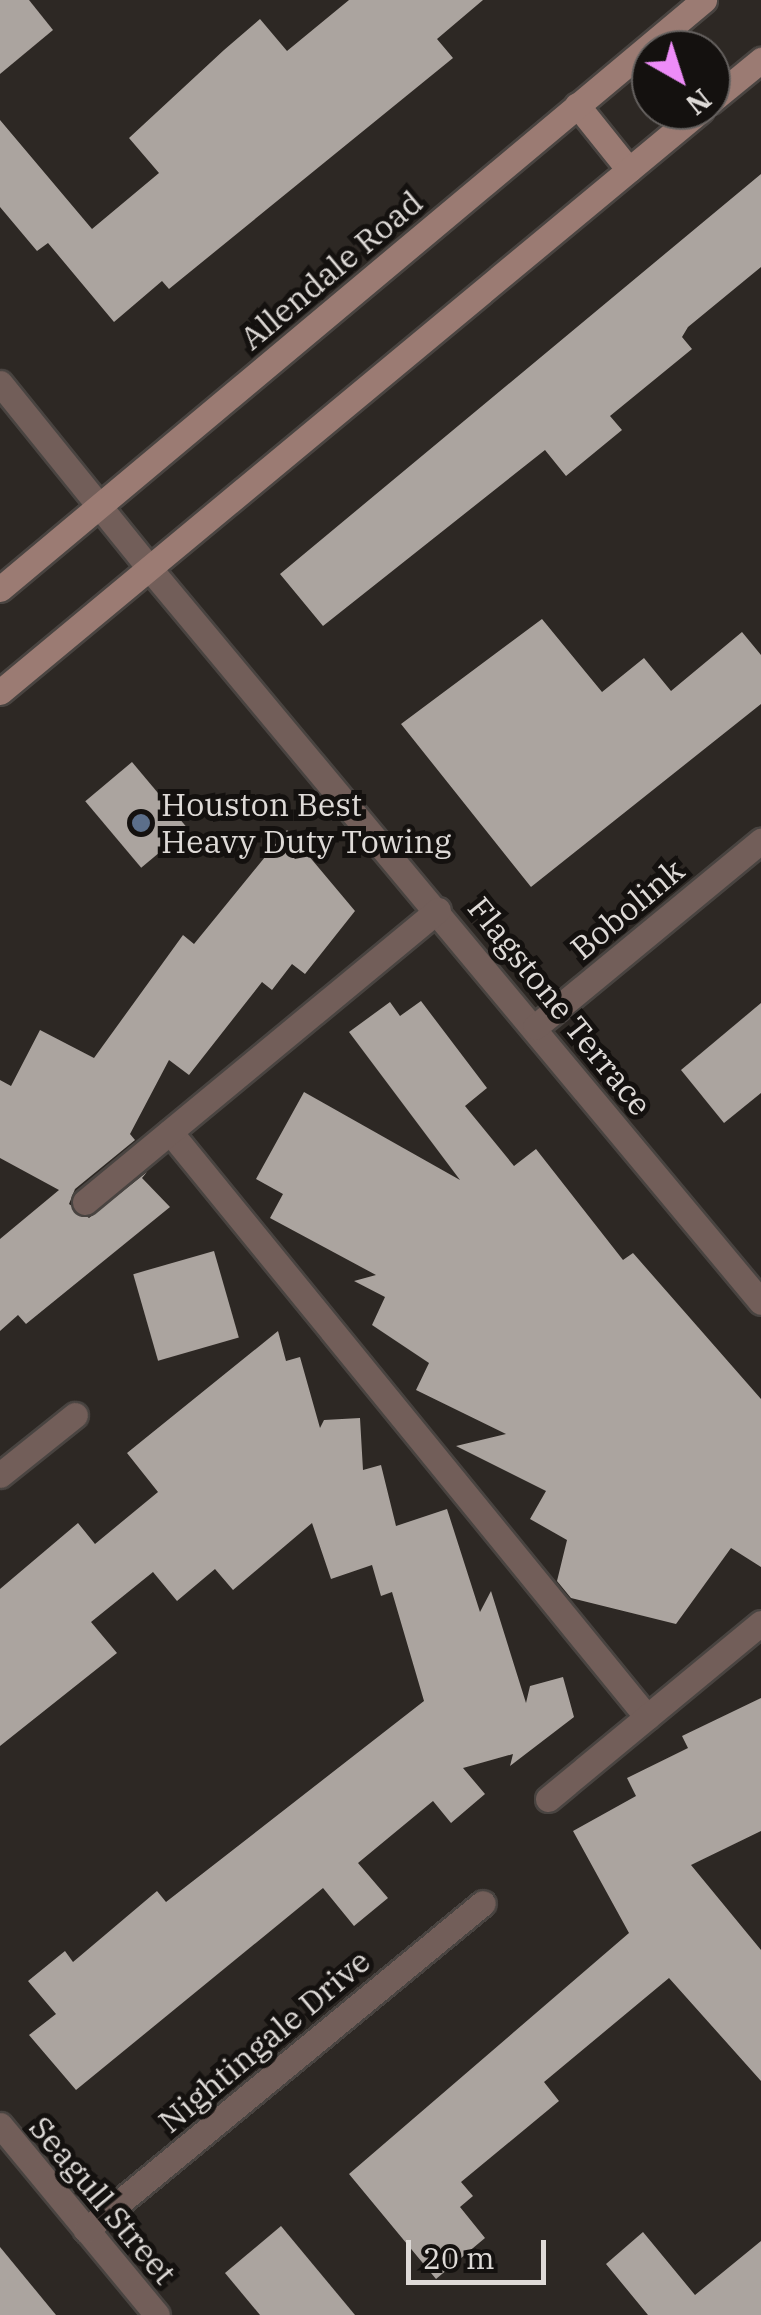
<!DOCTYPE html>
<html>
<head>
<meta charset="utf-8">
<style>
  body { margin:0 }
  #map { position:relative; width:761px; height:2315px; overflow:hidden; background:#2d2824; font-family:"IBM Plex Serif",serif }
  div>[style] { position:absolute }
  .building>* { inset:0; background:#aba49f; transform-origin:0 0 }
  .roads { filter:drop-shadow(2px 0 #494441) drop-shadow(-2px 0 #494441) drop-shadow(0 2px #494441) drop-shadow(0 -2px #494441) }
  .minor>* { height:25px; margin:-12.5px; padding:0 12.5px; transform-origin:12.5px; border-radius:12.5px; background:#725e59 }
  .tertiary>* { height:25px; margin:-12.5px; padding:0 12.5px; transform-origin:12.5px; border-radius:12.5px; background:#725e59 }
  .secondary>* { height:25px; margin:-12.5px; padding:0 12.5px; transform-origin:12.5px; border-radius:12.5px; background:#9b7b73 }
  .dots>* { width:28px; height:28px; translate:-50% -50%; box-sizing:border-box; border:5px solid #14110f; border-radius:50% }
  span { translate:-50% -50%; white-space:nowrap; text-align:center; line-height:1.15; -webkit-text-stroke:10px #14110f; paint-order:stroke }
  .street-label { font-size:32px; color:#dedad7 }
  .poi-label { font-size:32px; color:#dedad7 }
  .left { translate:0 -50%; text-align:left }
  .north { position:absolute; left:631px; top:30px; width:100px; height:100px; box-sizing:border-box; background:#14110f; border:2px solid #65615f; border-radius:50%; rotate:141deg; font-size:28px; font-weight:700; line-height:40px; text-align:center; color:#dedad7 }
  .north::after { content:''; display:block; margin:auto; width:35px; height:45px; background:#ee8cf8; clip-path:polygon(50% 0,100% 100%,50% 72%,0 100%) }
  .scale { position:absolute; left:406px; top:2240px; width:140px; height:45px; box-sizing:border-box; border:5px solid #dedad7; border-top:0; padding-left:12px; font-size:30px; line-height:35px; white-space:nowrap; color:#dedad7; -webkit-text-stroke:8px #14110f; paint-order:stroke }
</style>
</head>
<body>
<div id="map">
  <div class="building">
    <i style="clip-path:polygon(0 0,29px 0,53px 30px,0 74px)"></i>
    <i style="clip-path:polygon(349px 0,483px 0,437px 39px,453px 58px,169px 289px,162px 281px,114px 322px,48px 243px,37px 251px,0 207px,0 120px,92px 229px,159px 173px,129px 138px,224px 50px,260px 19px,287px 51px)"></i>
    <i style="clip-path:polygon(761px 174px,761px 267px,688px 327px,682px 337px,692px 349px,610px 416px,622px 430px,566px 476px,545px 450px,323px 626px,280px 574px)"></i>
    <i style="clip-path:polygon(542px 619px,602px 692px,644px 658px,671px 691px,742px 632px,761px 655px,761px 704px,531px 887px,401px 724px)"></i>
    <i style="left:132px;top:762px;width:87px;height:61px;rotate:50deg"></i>
    <i style="clip-path:polygon(287px 830px,355px 911px,305px 974px,292px 964px,272px 990px,262px 982px,189px 1075px,169px 1060px,130px 1134px,135px 1140px,75px 1189px,69px 1204px,89px 1218px,147px 1172px,142px 1178px,170px 1207px,26px 1324px,18px 1315px,0 1331px,0 1239px,59px 1190px,0 1158px,0 1080px,11px 1086px,40px 1030px,94px 1058px,183px 935px,194px 944px)"></i>
    <i style="clip-path:polygon(421px 1001px,487px 1088px,465px 1106px,514px 1166px,536px 1149px,623px 1260px,633px 1253px,761px 1399px,761px 1567px,731px 1548px,676px 1624px,571px 1598px,557px 1581px,567px 1540px,530px 1519px,546px 1491px,456px 1446px,506px 1434px,416px 1390px,429px 1363px,372px 1325px,385px 1297px,354px 1281px,376px 1275px,270px 1218px,283px 1194px,256px 1179px,304px 1092px,460px 1180px,349px 1032px,390px 1002px,400px 1016px)"></i>
    <i style="clip-path:polygon(761px 1003px,761px 1093px,724px 1123px,681px 1070px)"></i>
    <i style="left:214px;top:1251px;width:90px;height:84px;rotate:74deg"></i>
    <i style="clip-path:polygon(278px 1331px,286px 1361px,300px 1357px,320px 1428px,324px 1420px,360px 1418px,363px 1470px,381px 1465px,396px 1526px,447px 1509px,480px 1612px,491px 1591px,526px 1703px,530px 1686px,563px 1677px,574px 1717px,510px 1766px,513px 1754px,463px 1768px,485px 1794px,451px 1823px,433px 1801px,358px 1863px,388px 1898px,354px 1926px,323px 1888px,76px 2090px,29px 2035px,56px 2014px,28px 1981px,65px 1951px,73px 1962px,157px 1891px,166px 1902px,424px 1701px,392px 1592px,381px 1596px,372px 1565px,331px 1579px,312px 1523px,233px 1590px,215px 1569px,177px 1601px,153px 1572px,91px 1622px,117px 1653px,0 1746px,0 1589px,78px 1523px,95px 1544px,158px 1492px,127px 1453px)"></i>
    <i style="clip-path:polygon(761px 1698px,761px 1831px,691px 1865px,761px 1950px,761px 2081px,669px 1978px,544px 2082px,559px 2101px,461px 2182px,473px 2196px,460px 2207px,485px 2238px,436px 2279px,349px 2174px,629px 1933px,573px 1831px,636px 1796px,627px 1778px,688px 1748px,682px 1736px)"></i>
    <i style="clip-path:polygon(281px 2226px,355px 2315px,260px 2315px,225px 2273px)"></i>
    <i style="clip-path:polygon(643px 2232px,695px 2295px,761px 2241px,761px 2315px,648px 2315px,606px 2264px)"></i>
    <i style="clip-path:polygon(0 2247px,56px 2315px,0 2315px)"></i>
  </div>
  <div class="roads">
    <div class="minor">
      <i style="left:150px;top:569px;width:954px;rotate:50.19deg"></i>
      <i style="left:535px;top:1027px;width:293px;rotate:-39.5deg"></i>
      <i style="left:170px;top:1132px;width:755px;rotate:50.81deg"></i>
      <i style="left:85px;top:1202px;width:458px;rotate:-39.6deg"></i>
      <i style="left:0;top:1475px;width:96px;rotate:-38.7deg"></i>
      <i style="left:548px;top:1799px;width:276px;rotate:-39.6deg"></i>
      <i style="left:0;top:2125px;width:246px;rotate:50.4deg"></i>
      <i style="left:86px;top:2230px;width:514px;rotate:-39.48deg"></i>
    </div>
    <div class="tertiary">
      <i style="left:0;top:383px;width:239px;rotate:51.1deg"></i>
    </div>
    <div class="secondary">
      <i style="left:711px;top:101px;width:65px;rotate:-39.4deg"></i>
      <i style="left:577px;top:105px;width:83px;rotate:51.3deg"></i>
      <i style="left:0;top:589px;width:918px;rotate:-39.92deg"></i>
      <i style="left:0;top:692px;width:911px;rotate:-39.7deg"></i>
    </div>
  </div>
  <div class="dots">
    <i style="left:141px;top:823px;background:#5c6f8a"></i>
  </div>
  <div class="street-label">
    <span style="left:331px;top:270px;rotate:-40deg">Allendale Road</span>
    <span style="left:627px;top:909px;rotate:-40deg">Bobolink</span>
    <span style="left:560px;top:1006px;rotate:51deg">Flagstone Terrace</span>
    <span style="left:264px;top:2041px;rotate:-40deg">Nightingale Drive</span>
    <span style="left:103px;top:2200px;rotate:50deg">Seagull Street</span>
  </div>
  <div class="poi-label">
    <span class="left" style="left:161px;top:823px">Houston Best<br>Heavy Duty Towing</span>
  </div>
  <div class="north">N</div>
  <div class="scale">20 m</div>
</div>
</body>
</html>
